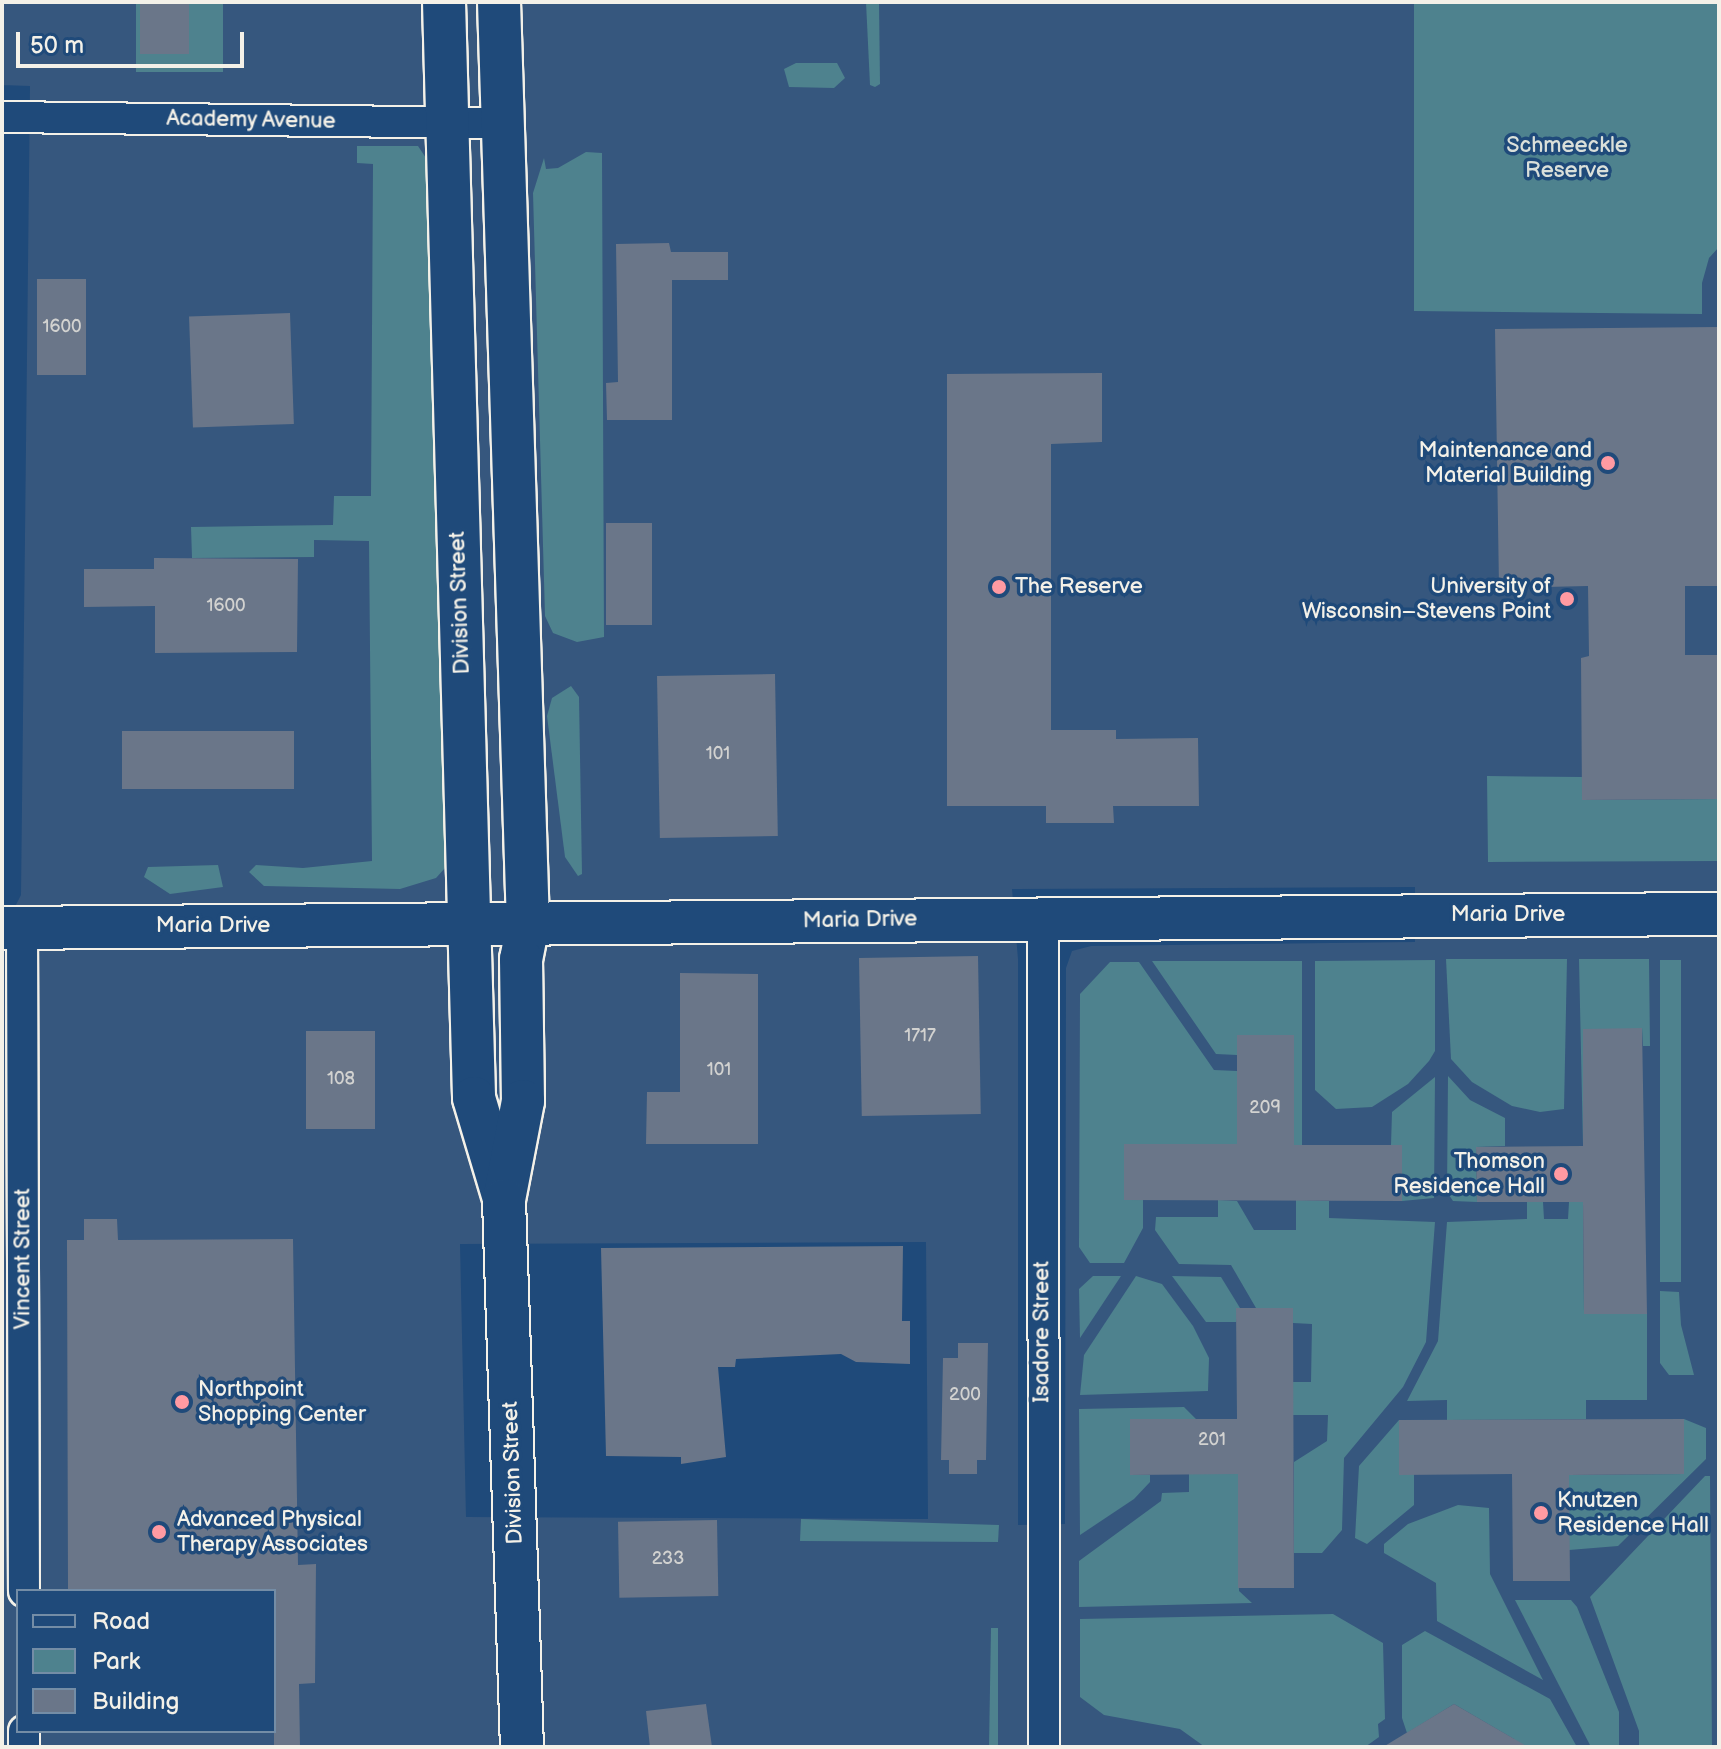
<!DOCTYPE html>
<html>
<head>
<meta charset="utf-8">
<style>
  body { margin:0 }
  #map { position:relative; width:1721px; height:1749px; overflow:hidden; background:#1f4a7a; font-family:"Balsamiq Sans",sans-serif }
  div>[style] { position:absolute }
  .built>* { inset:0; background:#36577e }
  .green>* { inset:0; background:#4e828e; transform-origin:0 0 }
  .building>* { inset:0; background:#6a7689; transform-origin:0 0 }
  .roads { filter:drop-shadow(2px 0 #f4f1e8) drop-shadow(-2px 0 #f4f1e8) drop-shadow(0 2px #f4f1e8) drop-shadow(0 -2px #f4f1e8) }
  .street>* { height:30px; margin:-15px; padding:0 15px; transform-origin:15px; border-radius:15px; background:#1f4a7a }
  .secondary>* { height:42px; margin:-21px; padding:0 21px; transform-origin:21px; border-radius:21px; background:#1f4a7a }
  .dots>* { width:22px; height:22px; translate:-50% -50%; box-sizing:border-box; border:4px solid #1f4a7a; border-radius:50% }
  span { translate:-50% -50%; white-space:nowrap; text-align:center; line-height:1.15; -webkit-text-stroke:7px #1f4a7a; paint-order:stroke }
  .number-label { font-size:18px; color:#d2d2d0 }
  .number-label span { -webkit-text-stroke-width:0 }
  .street-label { font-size:22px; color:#f4f1e8 }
  .park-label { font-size:22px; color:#dbe0da }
  .poi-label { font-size:22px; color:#f4f1e8 }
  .right { translate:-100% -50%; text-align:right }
  .left { translate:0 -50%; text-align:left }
  .frame { position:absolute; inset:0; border:4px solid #f4f1e8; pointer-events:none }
  .legend { position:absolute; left:16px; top:1589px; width:260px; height:144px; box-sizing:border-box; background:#1f4a7a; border:2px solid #748da6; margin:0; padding:10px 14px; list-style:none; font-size:24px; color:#f4f1e8 }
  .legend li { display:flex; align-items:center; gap:16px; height:40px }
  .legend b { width:40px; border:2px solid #748da6 }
  .scale { position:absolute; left:16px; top:32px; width:228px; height:36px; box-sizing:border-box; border:4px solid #f4f1e8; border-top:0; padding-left:10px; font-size:24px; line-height:28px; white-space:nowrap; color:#f4f1e8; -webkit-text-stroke:6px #1f4a7a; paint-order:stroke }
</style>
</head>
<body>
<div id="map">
  <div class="built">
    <i style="clip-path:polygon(evenodd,2px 2px,1719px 2px,1719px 1747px,2px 1747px,2px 932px,21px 895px,30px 86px,2px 85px,2px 2px,1415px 887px,1415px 942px,1091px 946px,1072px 951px,1066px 968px,1065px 1524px,1018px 1525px,1018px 959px,1012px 889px,1415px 887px,2px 2px,926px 1242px,928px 1519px,466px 1517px,460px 1244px,926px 1242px,2px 2px,18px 1591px,274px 1591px,274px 1731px,18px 1731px,18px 1591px)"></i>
  </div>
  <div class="green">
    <i style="left:136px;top:2px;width:87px;height:70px"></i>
    <i style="clip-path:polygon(866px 2px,879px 2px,880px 84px,875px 87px,870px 85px)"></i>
    <i style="clip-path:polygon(1414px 2px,1719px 2px,1719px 247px,1709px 258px,1702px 283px,1702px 314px,1414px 311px)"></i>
    <i style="clip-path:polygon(796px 63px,837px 63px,845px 78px,834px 88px,789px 87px,784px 69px)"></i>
    <i style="clip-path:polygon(357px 146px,418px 146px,428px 161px,445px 868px,436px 878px,400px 889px,264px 886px,249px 872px,256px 865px,303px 868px,372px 861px,369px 541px,314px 540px,314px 557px,192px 558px,191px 527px,333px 525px,334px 496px,371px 496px,373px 164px,357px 163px)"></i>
    <i style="clip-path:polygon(586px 152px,602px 153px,604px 637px,577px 642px,553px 633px,545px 616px,533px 193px,544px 158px,546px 169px,558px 168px)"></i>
    <i style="clip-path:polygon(571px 686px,579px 697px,582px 874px,578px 876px,565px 857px,547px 716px,552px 698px)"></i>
    <i style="clip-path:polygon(1487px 776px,1582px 777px,1583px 800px,1719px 799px,1719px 861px,1488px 862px)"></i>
    <i style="clip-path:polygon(218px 865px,223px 887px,170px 894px,144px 877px,148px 867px)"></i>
    <i style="clip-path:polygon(1446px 959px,1567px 959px,1564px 1109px,1540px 1112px,1512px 1106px,1472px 1082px,1451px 1059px)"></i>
    <i style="clip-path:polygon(1579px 959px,1649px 959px,1650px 1046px,1643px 1046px,1642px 1028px,1583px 1146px)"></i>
    <i style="clip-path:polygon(1435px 960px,1435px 1051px,1429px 1061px,1408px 1084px,1372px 1107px,1336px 1109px,1315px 1090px,1315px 961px)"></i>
    <i style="left:1660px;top:960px;width:21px;height:322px"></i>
    <i style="clip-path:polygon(1152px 961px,1302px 961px,1302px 1145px,1294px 1145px,1294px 1035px,1237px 1035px,1237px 1055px,1216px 1054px)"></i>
    <i style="clip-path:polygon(1110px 962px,1139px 962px,1214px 1070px,1237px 1071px,1237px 1144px,1124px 1200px,1143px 1200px,1143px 1228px,1124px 1263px,1090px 1263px,1079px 1247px,1080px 994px)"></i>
    <i style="clip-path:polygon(1448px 1076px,1470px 1100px,1505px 1118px,1505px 1146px,1476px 1147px,1477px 1202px,1453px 1201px,1447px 1192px)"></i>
    <i style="clip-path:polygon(1435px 1077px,1434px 1198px,1402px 1201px,1402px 1146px,1391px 1145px,1392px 1112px)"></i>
    <i style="clip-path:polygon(1218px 1200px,1237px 1201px,1254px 1230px,1296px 1230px,1296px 1200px,1329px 1201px,1329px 1218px,1435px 1222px,1426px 1342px,1403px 1387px,1344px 1458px,1342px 1530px,1322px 1553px,1294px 1553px,1294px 1462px,1327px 1441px,1328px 1415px,1293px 1415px,1293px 1382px,1311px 1382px,1312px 1324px,1293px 1323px,1293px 1308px,1256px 1308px,1231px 1265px,1179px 1264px,1155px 1230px,1156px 1217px,1218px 1217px)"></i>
    <i style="clip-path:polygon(1527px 1202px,1543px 1202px,1544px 1219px,1568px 1219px,1569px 1202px,1583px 1202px,1584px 1313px,1647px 1314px,1647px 1400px,1586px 1400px,1586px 1419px,1447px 1420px,1447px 1400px,1407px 1401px,1438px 1341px,1447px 1222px,1527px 1219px)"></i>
    <i style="clip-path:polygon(1093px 1276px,1121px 1276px,1080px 1338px,1079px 1289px)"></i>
    <i style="clip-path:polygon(1136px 1276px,1162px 1284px,1193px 1326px,1209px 1358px,1208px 1391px,1080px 1395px,1084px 1355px)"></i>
    <i style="clip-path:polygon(1172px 1276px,1221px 1277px,1240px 1308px,1236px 1322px,1206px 1322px)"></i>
    <i style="clip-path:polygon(1660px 1291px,1679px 1292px,1681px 1325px,1694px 1375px,1669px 1375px,1660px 1363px)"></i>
    <i style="clip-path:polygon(1184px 1407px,1196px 1419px,1130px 1419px,1131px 1475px,1150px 1475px,1150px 1482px,1134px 1499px,1080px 1535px,1079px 1409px)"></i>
    <i style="clip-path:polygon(1684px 1419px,1706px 1428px,1706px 1459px,1618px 1546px,1569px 1550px,1569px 1475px,1684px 1474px)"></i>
    <i style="clip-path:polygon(1399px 1420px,1399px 1474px,1414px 1474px,1414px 1505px,1367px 1544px,1355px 1538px,1359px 1466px)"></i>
    <i style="clip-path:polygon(1189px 1474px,1238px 1474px,1239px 1591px,1252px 1603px,1079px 1607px,1079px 1561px,1161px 1501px,1162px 1493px,1189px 1492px)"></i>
    <i style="clip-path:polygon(1705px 1476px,1710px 1476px,1712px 1747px,1639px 1747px,1639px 1731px,1590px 1597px)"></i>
    <i style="clip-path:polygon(1458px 1505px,1489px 1508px,1490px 1574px,1543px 1680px,1437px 1621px,1436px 1583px,1384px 1553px,1384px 1544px,1408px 1524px)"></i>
    <i style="clip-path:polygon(801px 1519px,999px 1525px,998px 1542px,800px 1541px)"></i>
    <i style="clip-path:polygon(1515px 1600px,1571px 1600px,1577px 1607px,1619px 1712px,1619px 1747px,1591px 1747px)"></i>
    <i style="clip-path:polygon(1333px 1614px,1383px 1643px,1385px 1719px,1378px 1724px,1379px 1737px,1365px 1747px,1205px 1747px,1180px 1729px,1104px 1715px,1080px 1697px,1080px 1619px)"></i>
    <i style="clip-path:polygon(991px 1628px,998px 1628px,998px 1747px,989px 1747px)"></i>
    <i style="clip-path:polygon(1425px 1631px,1550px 1699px,1577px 1747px,1515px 1747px,1514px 1739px,1454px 1704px,1407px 1733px,1402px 1718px,1402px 1645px)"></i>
  </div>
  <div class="building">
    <i style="left:140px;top:2px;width:49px;height:52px"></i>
    <i style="clip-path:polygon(669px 243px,671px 252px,728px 252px,728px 280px,672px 280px,672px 420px,607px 420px,606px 383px,618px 382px,616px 244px)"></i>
    <i style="left:86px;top:279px;width:96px;height:49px;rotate:90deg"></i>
    <i style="left:290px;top:313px;width:111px;height:101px;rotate:88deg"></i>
    <i style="clip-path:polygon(1719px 327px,1719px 586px,1685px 586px,1685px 655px,1719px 655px,1719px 799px,1582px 800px,1581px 658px,1589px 656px,1588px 586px,1499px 588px,1495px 329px)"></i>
    <i style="clip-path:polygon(1102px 373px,1102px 442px,1051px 444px,1051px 730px,1116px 730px,1116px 739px,1198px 738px,1199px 806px,1113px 806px,1114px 823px,1046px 823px,1046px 806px,947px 806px,947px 374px)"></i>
    <i style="left:606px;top:523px;width:46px;height:102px"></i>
    <i style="clip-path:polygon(154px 558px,298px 559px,297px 652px,155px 653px,155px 606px,84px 607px,84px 569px,154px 569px)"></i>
    <i style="left:775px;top:674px;width:162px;height:118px;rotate:89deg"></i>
    <i style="left:294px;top:731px;width:58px;height:172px;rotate:90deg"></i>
    <i style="left:978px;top:956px;width:158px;height:119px;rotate:89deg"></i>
    <i style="clip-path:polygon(680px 973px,758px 974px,758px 1144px,646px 1144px,647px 1092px,680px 1092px)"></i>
    <i style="clip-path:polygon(1642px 1028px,1647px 1314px,1584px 1314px,1583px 1202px,1477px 1202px,1476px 1147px,1583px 1146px,1583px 1029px)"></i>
    <i style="left:306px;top:1031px;width:69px;height:98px"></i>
    <i style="clip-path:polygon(1237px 1035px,1294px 1035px,1294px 1145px,1402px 1145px,1402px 1201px,1124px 1200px,1124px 1144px,1237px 1144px)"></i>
    <i style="clip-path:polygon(84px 1219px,117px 1219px,118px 1240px,293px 1239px,298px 1565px,316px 1564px,315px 1683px,299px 1684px,300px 1747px,274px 1747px,274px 1591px,68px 1591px,67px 1240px,84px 1240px)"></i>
    <i style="clip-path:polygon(903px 1246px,902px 1321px,910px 1321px,910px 1364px,856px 1362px,841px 1354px,736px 1359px,735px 1367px,718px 1367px,726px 1457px,681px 1464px,681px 1457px,606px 1456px,601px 1248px)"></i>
    <i style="clip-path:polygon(1236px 1308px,1293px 1308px,1294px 1588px,1238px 1588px,1238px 1474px,1130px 1475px,1130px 1419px,1237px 1419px)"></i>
    <i style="clip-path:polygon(958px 1343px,988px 1343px,986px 1460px,977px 1460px,977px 1474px,949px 1474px,949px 1460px,941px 1460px,943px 1358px,958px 1358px)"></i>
    <i style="clip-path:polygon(1684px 1419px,1684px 1474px,1569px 1475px,1570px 1581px,1513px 1581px,1512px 1474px,1399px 1475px,1399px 1420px)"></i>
    <i style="left:717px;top:1520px;width:76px;height:99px;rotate:89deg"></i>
    <i style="clip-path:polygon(706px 1704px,712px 1747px,650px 1747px,646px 1711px)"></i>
    <i style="clip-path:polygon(1454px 1704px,1528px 1747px,1383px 1747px)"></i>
  </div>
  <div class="roads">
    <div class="street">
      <i style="left:2px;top:117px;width:499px;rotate:0.7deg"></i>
      <i style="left:1043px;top:918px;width:829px;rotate:89.93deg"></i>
      <i style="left:22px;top:927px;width:664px;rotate:89.83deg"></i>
      <i style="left:24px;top:1731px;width:16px;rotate:90deg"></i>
    </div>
    <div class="secondary">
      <i style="left:444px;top:2px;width:1096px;rotate:88.43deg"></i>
      <i style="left:474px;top:1098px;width:101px;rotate:73.4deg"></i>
      <i style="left:499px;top:2px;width:922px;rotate:88.2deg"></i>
      <i style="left:528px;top:924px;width:36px;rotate:101deg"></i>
      <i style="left:521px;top:959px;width:142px;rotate:89.2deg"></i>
      <i style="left:523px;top:1101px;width:101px;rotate:100.9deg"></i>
      <i style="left:504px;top:1200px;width:547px;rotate:88.12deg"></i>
      <i style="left:2px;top:928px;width:1717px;rotate:-0.47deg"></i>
    </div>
  </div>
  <div class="dots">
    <i style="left:1608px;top:463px;background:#ff9aa2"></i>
    <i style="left:999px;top:587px;background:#ff9aa2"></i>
    <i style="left:1567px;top:599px;background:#ff9aa2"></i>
    <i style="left:1561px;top:1174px;background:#ff9aa2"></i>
    <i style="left:182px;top:1402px;background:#ff9aa2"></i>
    <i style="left:1541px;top:1513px;background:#ff9aa2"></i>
    <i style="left:159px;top:1532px;background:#ff9aa2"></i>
  </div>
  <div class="number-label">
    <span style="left:62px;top:327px">1600</span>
    <span style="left:226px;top:606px">1600</span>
    <span style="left:718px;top:754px">101</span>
    <span style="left:920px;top:1036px">1717</span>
    <span style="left:719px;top:1070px">101</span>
    <span style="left:341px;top:1079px">108</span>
    <span style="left:1265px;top:1108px">209</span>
    <span style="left:965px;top:1395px">200</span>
    <span style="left:1212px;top:1440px">201</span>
    <span style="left:668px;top:1559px">233</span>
  </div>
  <div class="street-label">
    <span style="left:251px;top:120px;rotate:1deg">Academy Avenue</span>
    <span style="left:460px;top:603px;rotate:-92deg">Division Street</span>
    <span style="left:1508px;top:915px">Maria Drive</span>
    <span style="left:860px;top:920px;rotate:-1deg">Maria Drive</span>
    <span style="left:213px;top:926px">Maria Drive</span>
    <span style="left:23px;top:1259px;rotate:-90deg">Vincent Street</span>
    <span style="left:1042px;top:1332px;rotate:-90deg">Isadore Street</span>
    <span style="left:513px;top:1473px;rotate:-92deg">Division Street</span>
  </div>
  <div class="park-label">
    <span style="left:1567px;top:158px">Schmeeckle<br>Reserve</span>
  </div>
  <div class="poi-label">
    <span class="right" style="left:1592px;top:463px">Maintenance and<br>Material Building</span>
    <span class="right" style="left:1551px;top:599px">University of<br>Wisconsin–Stevens Point</span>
    <span class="left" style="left:1015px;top:587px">The Reserve</span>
    <span class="right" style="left:1545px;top:1174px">Thomson<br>Residence Hall</span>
    <span class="left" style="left:198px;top:1402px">Northpoint<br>Shopping Center</span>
    <span class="left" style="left:1557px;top:1513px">Knutzen<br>Residence Hall</span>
    <span class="left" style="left:177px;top:1532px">Advanced Physical<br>Therapy Associates</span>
  </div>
  <div class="frame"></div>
  <ul class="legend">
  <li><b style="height:10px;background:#1f4a7a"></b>Road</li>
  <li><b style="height:22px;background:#4e828e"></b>Park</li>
  <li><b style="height:22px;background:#6a7689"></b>Building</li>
  </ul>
  <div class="scale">50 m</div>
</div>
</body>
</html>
